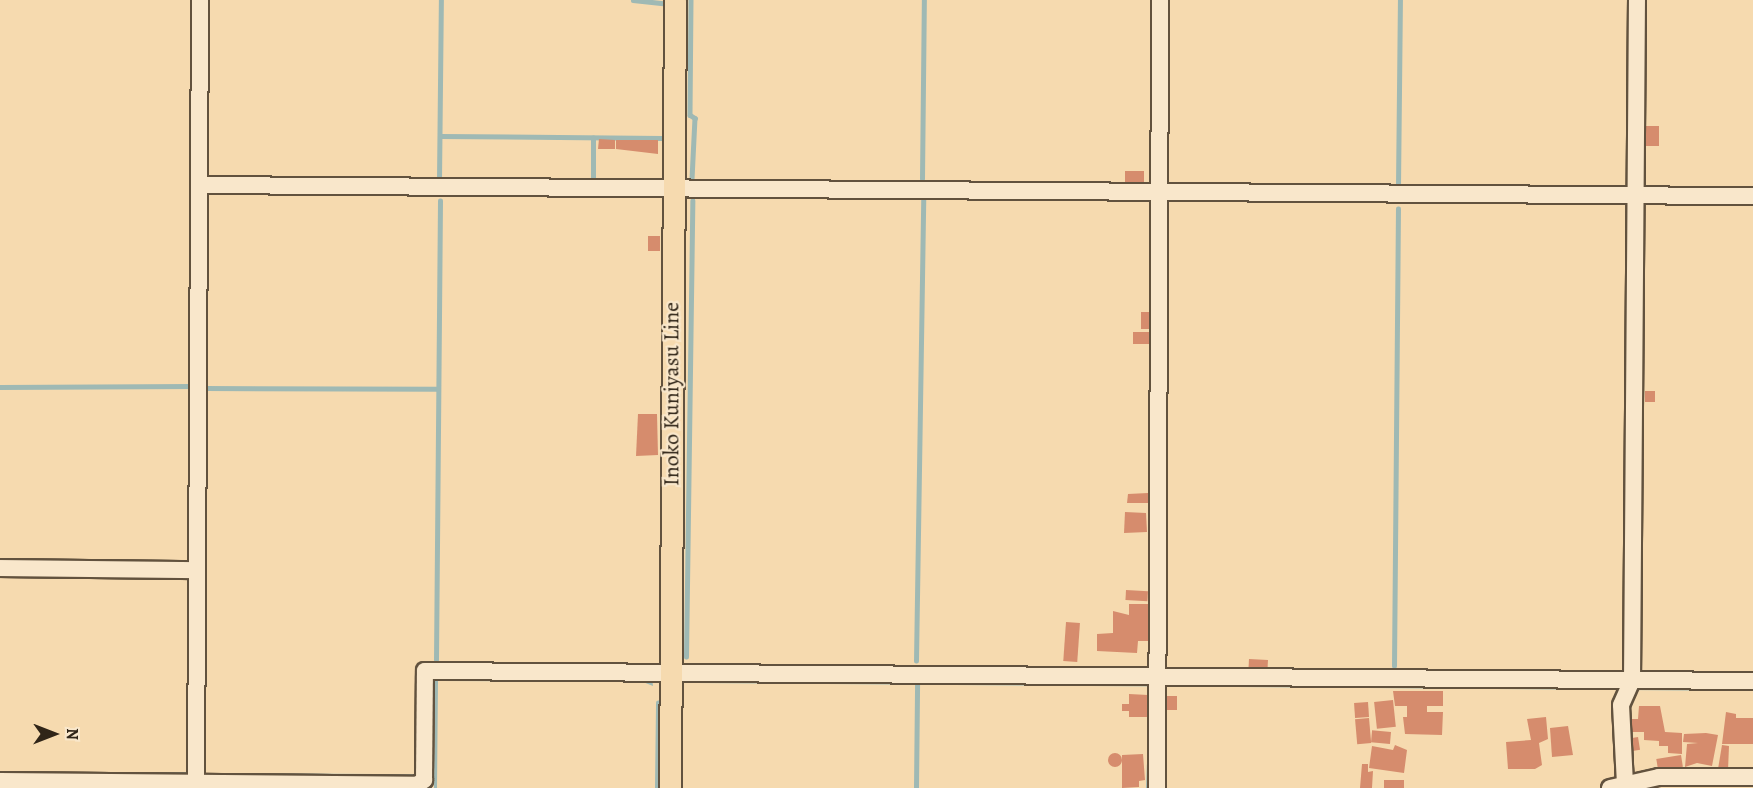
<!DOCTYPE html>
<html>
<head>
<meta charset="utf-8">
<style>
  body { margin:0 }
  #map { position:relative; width:1753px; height:788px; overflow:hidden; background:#f6daaf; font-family:Alegreya,serif }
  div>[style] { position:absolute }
  .water>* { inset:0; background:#9fb9b4 }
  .stream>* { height:4.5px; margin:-2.25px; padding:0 2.25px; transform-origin:2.25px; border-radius:2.25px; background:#9fb9b4 }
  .building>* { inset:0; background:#d68c6d; transform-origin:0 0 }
  .round { border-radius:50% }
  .roads { filter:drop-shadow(2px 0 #62523e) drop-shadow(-2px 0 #62523e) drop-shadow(0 2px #62523e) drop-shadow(0 -2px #62523e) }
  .minor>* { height:16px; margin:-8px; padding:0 8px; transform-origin:8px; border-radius:8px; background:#f9e7cb }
  .major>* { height:21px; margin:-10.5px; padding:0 10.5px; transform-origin:10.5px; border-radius:10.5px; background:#f6daaf }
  span { translate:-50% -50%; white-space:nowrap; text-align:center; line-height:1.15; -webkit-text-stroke:4.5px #f9e7cb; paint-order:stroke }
  .street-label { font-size:22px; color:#302518 }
  .north { position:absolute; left:24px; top:704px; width:60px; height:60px; -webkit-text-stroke:4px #f9e7cb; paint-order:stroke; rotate:90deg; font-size:16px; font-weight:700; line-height:24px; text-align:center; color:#302518 }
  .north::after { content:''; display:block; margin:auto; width:21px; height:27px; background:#302518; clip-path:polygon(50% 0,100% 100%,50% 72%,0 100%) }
</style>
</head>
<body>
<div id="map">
  <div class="water">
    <i style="clip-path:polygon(435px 677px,652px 678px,653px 686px,643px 682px,438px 681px,437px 788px,434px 788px)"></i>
    <i style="clip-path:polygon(696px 678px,1753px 687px,1753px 691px,696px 683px)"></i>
  </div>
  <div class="stream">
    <i style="left:633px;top:0;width:30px;rotate:6deg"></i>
    <i style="left:691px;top:0;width:115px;rotate:90.5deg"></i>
    <i style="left:690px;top:115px;width:6px;rotate:31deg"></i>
    <i style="left:695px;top:118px;width:62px;rotate:92.8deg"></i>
    <i style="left:440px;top:136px;width:221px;rotate:0.5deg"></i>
    <i style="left:922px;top:179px;width:179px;rotate:-89.4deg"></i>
    <i style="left:439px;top:180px;width:180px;rotate:-89.4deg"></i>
    <i style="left:593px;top:183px;width:45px;rotate:-90deg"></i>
    <i style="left:1398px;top:186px;width:186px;rotate:-89.4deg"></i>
    <i style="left:0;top:387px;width:192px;rotate:-0.3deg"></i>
    <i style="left:205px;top:388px;width:232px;rotate:0.2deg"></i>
    <i style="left:686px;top:657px;width:456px;rotate:-89.2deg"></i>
    <i style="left:436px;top:660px;width:459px;rotate:-89.5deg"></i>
    <i style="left:916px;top:661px;width:461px;rotate:-89.1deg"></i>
    <i style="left:1394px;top:666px;width:457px;rotate:-89.5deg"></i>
    <i style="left:153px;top:774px;width:39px"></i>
    <i style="left:201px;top:775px;width:216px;rotate:0.3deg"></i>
    <i style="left:657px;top:788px;width:85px;rotate:-89.3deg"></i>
    <i style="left:916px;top:788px;width:103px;rotate:-89.4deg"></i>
    <i style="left:1148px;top:788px;width:23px;rotate:-88deg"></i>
  </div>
  <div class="building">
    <i style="left:1643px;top:126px;width:16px;height:20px"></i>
    <i style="clip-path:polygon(599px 139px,615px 140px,615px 149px,598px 149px)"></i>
    <i style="clip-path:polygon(616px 140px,658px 140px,658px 154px,616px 149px)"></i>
    <i style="left:1125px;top:171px;width:19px;height:13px"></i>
    <i style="left:648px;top:236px;width:12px;height:15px"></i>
    <i style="left:1141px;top:312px;width:9px;height:17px"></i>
    <i style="left:1133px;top:332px;width:17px;height:12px"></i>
    <i style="left:1655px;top:391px;width:11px;height:10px;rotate:90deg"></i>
    <i style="clip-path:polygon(638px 414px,657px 414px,658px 455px,636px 456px)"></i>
    <i style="clip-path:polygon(1148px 493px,1148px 503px,1127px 503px,1128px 494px)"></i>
    <i style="clip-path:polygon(1125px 512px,1146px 513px,1147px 532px,1124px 533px)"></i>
    <i style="left:1126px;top:590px;width:22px;height:10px;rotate:3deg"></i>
    <i style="clip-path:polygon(1129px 604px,1148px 604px,1149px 641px,1138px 641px,1137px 653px,1097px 651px,1097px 634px,1113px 633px,1113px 611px,1129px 615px)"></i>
    <i style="left:1066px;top:622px;width:14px;height:39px;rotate:4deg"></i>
    <i style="left:1249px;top:659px;width:19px;height:11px;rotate:3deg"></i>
    <i style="clip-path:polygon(1393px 691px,1443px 691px,1443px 706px,1427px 706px,1427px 712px,1443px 712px,1442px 735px,1405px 734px,1403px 717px,1407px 717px,1407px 706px,1395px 706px)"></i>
    <i style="clip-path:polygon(1129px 694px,1148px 695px,1148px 717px,1129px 717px,1129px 711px,1122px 711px,1122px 704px,1129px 704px)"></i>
    <i style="left:1163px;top:696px;width:14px;height:14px"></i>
    <i style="left:1393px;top:700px;width:27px;height:19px;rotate:84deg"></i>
    <i style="left:1368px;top:702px;width:15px;height:14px;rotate:86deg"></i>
    <i style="clip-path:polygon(1639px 706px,1660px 706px,1665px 732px,1682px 733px,1682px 754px,1668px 753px,1668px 746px,1659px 746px,1659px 741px,1644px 740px,1644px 732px,1626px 732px,1625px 719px,1638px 719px)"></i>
    <i style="clip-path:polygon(1726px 712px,1736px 714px,1736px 718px,1753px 718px,1753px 744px,1722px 744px)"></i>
    <i style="clip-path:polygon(1546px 717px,1548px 739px,1539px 743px,1542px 765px,1535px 769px,1508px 769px,1506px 742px,1531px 740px,1527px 719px)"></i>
    <i style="left:1369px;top:718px;width:25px;height:14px;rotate:85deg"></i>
    <i style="clip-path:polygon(1568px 726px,1573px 755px,1552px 757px,1550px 728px)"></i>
    <i style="left:1391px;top:732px;width:12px;height:19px;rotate:95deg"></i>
    <i style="clip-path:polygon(1706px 733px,1718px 735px,1712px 766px,1697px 763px,1685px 767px,1687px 744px,1698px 743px,1683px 742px,1684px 734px)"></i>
    <i style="left:1638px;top:737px;width:13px;height:12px;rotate:81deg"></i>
    <i style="clip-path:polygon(1395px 745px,1407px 750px,1404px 773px,1369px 768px,1372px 746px,1393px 750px)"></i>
    <i style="clip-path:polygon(1722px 745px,1729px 746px,1728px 770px,1718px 769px)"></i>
    <i class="round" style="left:1108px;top:753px;width:14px;height:14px"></i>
    <i style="clip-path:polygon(1143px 754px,1145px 780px,1139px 781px,1139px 787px,1122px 788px,1122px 755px)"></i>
    <i style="left:1681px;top:755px;width:12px;height:25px;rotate:81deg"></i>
    <i style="clip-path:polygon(1362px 764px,1368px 764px,1368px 772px,1373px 771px,1372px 788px,1360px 788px)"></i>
    <i style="left:1384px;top:780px;width:20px;height:8px"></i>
  </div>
  <div class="roads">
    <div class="minor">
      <i style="left:199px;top:185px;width:1554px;rotate:0.41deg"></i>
      <i style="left:0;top:568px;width:196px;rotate:0.6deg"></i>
      <i style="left:0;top:781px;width:417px;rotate:0.5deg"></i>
      <i style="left:417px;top:785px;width:9px;rotate:-36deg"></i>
      <i style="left:424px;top:780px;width:109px;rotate:-89.5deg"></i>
      <i style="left:425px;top:671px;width:1328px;rotate:0.43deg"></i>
      <i style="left:1625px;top:784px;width:79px;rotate:-92.9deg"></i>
      <i style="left:1621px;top:705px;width:27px;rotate:-66deg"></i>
      <i style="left:1632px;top:680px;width:680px;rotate:-89.58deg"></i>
      <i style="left:196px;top:788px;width:788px;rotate:-89.71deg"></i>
      <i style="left:1157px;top:788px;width:788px;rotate:-89.78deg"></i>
      <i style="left:1610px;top:788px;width:50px;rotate:-12.7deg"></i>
      <i style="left:1659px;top:777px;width:94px"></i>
    </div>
    <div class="major">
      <i style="left:670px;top:788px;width:788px;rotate:-89.64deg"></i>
    </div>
  </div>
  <div class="street-label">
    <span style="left:672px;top:394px;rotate:-90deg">Inoko Kuniyasu Line</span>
  </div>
  <div class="north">N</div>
</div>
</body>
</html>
